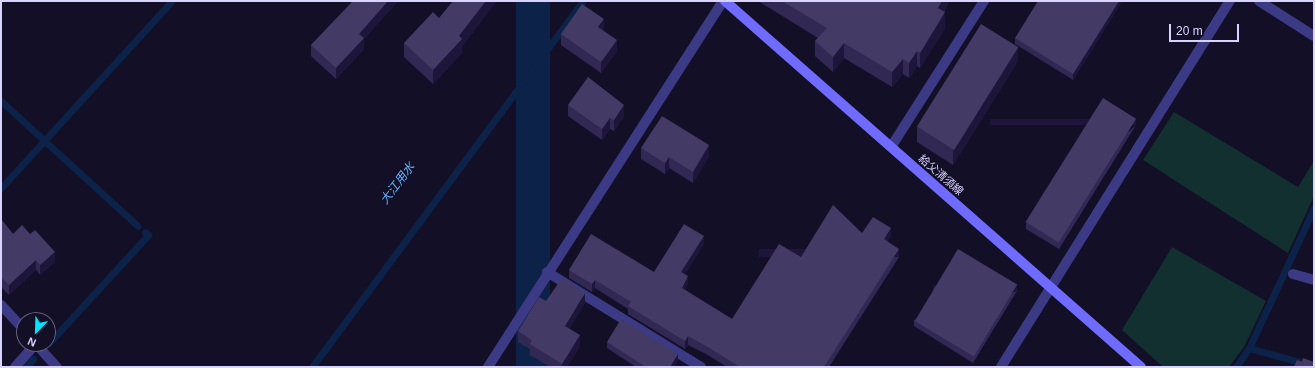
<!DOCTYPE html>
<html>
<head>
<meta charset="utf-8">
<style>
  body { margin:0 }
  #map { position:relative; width:1315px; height:368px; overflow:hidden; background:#130f26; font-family:Arial,"Noto Sans JP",sans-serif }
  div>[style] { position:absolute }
  .green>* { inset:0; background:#12302f }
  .water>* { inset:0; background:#0c2248; transform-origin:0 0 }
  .stream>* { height:7px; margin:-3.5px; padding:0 3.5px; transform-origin:3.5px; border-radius:3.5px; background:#0c2248 }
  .lane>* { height:10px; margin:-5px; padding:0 5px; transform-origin:5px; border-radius:5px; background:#3d3a85 }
  .street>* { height:10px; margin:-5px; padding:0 5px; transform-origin:5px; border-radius:5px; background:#3d3a85 }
  .secondary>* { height:10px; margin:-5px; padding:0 5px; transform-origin:5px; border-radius:5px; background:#6f6bff }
  .wall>* { inset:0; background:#312854 }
  .shaded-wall>* { inset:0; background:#1d163a; transform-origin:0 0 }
  .building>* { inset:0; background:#433a66; transform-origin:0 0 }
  span { translate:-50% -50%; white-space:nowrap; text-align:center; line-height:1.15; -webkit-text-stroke:3px #130f26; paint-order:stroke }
  .street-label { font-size:11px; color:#d9d4ff }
  .water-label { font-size:12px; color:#62b6ff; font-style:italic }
  .frame { position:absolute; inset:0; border:2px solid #d9d4ff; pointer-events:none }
  .north { position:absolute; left:16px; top:312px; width:40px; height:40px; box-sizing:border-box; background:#130f26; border:1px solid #625e7d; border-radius:50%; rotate:203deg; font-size:11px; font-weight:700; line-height:16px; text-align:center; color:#d9d4ff }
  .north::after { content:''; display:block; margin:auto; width:14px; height:18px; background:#00e5ff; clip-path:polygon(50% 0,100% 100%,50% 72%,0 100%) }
  .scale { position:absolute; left:1169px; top:24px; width:70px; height:18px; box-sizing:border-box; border:2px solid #d9d4ff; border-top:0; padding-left:5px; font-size:12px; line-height:14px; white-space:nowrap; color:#d9d4ff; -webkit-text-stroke:3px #130f26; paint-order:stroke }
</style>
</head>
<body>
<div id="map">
  <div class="green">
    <i style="clip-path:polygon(1174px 112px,1298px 187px,1314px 161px,1314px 196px,1288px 253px,1143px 160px)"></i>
    <i style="clip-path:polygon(1172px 247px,1266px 301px,1244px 347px,1229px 367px,1163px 367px,1122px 330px)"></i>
  </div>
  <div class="water">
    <i style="left:516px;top:1px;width:34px;height:456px"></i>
  </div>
  <div class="stream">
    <i style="left:1px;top:101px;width:185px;rotate:42.4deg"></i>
    <i style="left:1px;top:188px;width:253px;rotate:-47.6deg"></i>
    <i style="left:49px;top:343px;width:147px;rotate:-47.5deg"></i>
    <i style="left:148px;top:235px;width:4px;rotate:-135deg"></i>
    <i style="left:1249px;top:348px;width:67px;rotate:15.5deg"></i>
    <i style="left:26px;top:367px;width:11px;rotate:-49deg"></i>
    <i style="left:312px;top:367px;width:455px;rotate:-53.5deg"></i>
    <i style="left:1236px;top:367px;width:23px;rotate:-56deg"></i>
    <i style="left:1249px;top:348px;width:154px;rotate:-65.1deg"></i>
  </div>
  <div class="lane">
    <i style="left:891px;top:147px;width:173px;rotate:-57.5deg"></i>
  </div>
  <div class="street">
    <i style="left:1259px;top:1px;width:65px;rotate:32.5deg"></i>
    <i style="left:547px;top:272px;width:181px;rotate:31.7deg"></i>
    <i style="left:1293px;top:274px;width:22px;rotate:16deg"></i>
    <i style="left:1px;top:305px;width:34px;rotate:47deg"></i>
    <i style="left:36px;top:344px;width:31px;rotate:48deg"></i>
    <i style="left:15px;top:367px;width:31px;rotate:-48deg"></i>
    <i style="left:488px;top:367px;width:435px;rotate:-57.3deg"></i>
    <i style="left:1001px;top:367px;width:432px;rotate:-58deg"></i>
  </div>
  <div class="secondary">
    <i style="left:725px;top:1px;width:554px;rotate:41.34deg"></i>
  </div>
  <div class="wall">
    <i style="clip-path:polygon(353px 1px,398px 1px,364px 39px,364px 49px,336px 79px,311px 56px,311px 45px)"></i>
    <i style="clip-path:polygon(758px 1px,949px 1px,944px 12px,945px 28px,920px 68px,917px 66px,909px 78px,903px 74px,892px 87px,844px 58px,833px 72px,815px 56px,815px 41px,818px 38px)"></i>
    <i style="clip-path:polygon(1122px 1px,1073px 80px,1015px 44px,1015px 38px)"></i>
    <i style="clip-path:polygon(604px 31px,617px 51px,601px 73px,561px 45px,561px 34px)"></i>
    <i style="clip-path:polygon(404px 43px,462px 47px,462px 53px,433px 84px,404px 57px)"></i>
    <i style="clip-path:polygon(1018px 61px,953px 165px,917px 142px,917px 127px)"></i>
    <i style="clip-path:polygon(568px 105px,624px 116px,614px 131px,610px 129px,602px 140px,568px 116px)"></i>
    <i style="clip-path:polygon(1136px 125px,1059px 249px,1026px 229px,1026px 222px)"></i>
    <i style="clip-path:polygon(641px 148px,709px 156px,693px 183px,669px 168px,665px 174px,641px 159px)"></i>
    <i style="clip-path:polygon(1px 219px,13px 234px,55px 262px,40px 275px,36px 270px,9px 295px,1px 287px)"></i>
    <i style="clip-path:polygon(862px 233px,891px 236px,887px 241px,899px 257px,829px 367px,727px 367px,706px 354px,688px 345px,685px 349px,628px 314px,628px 309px,595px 288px,592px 292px,569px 278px,569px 270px,654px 272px,704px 244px,685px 274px,688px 284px,685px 290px,732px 319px,801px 257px)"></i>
    <i style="clip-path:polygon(1017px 291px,973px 363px,914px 326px,914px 320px)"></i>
    <i style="clip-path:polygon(585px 303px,569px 329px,580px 346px,567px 367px,550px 367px,530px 355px,530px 349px,518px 342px,518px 331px)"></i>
    <i style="clip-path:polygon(607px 342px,678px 360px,674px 367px,636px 367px,607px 348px)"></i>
  </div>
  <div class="shaded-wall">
    <i style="clip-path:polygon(388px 1px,398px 1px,364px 39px,364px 49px,336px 79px,336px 68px,359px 34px)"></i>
    <i style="clip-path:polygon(486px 1px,497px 1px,462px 47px,462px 53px,433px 84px,433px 70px)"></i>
    <i style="clip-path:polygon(942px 1px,949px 1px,938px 23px,938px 8px)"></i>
    <i style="clip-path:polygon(1119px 1px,1122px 1px,1073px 80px,1073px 74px)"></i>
    <i style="clip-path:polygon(945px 12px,945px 28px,920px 68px,920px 53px)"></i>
    <i style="clip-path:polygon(604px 19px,604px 31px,598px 27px)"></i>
    <i style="clip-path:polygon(617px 40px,617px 51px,601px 73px,601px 62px)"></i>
    <i style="clip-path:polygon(844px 43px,844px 58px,833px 72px,833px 57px)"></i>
    <i style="clip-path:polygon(1018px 47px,1018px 61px,953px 165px,953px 150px)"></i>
    <i style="clip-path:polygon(917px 51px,917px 66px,909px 78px,909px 63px)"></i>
    <i style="clip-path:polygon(903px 59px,903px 74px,892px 87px,892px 72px)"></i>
    <i style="clip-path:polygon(624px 105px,624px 116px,614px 131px,614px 120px)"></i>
    <i style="clip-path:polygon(610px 118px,610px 129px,602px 140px,602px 129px)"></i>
    <i style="left:1136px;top:119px;width:6px;height:146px;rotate:90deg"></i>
    <i style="clip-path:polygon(709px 145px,709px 156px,693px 183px,693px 172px)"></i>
    <i style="clip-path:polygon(669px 157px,669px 168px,665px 174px,665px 163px)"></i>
    <i style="clip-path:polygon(891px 228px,891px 236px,884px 247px,884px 239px)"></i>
    <i style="clip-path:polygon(704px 236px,704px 244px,681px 280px,681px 272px)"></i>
    <i style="left:899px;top:249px;width:8px;height:140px;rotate:90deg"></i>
    <i style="clip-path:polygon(55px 252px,55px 262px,40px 275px,40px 265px)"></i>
    <i style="clip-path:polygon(36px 260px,36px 270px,9px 295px,9px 285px)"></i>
    <i style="clip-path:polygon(688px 276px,688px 284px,682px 296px,682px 288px)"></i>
    <i style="clip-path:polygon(595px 280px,595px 288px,592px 292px,592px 284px)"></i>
    <i style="left:1017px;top:285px;width:6px;height:84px;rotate:90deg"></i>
    <i style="clip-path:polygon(585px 293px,585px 303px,565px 337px,565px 326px)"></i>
    <i style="clip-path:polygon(580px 335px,580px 346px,567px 367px,562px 367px,562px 364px)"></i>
    <i style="clip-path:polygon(688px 336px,688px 345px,685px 349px,685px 341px)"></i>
    <i style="clip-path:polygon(678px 354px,678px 360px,674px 367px,670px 367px)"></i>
  </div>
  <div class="building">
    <i style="clip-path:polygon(353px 1px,388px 1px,359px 34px,364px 38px,336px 68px,311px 45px)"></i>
    <i style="clip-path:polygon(453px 1px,486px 1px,459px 36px,462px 39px,433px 70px,404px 43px,433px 12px,439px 18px)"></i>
    <i style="clip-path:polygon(782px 1px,942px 1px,938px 8px,945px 12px,920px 53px,917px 51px,909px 63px,903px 59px,892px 72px,844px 43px,833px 57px,815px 41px,827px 28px)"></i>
    <i style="clip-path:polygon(1038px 1px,1119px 1px,1073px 74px,1015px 38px)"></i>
    <i style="clip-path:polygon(582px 4px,604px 19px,598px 27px,617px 40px,601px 62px,561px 34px)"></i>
    <i style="left:981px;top:24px;width:44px;height:121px;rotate:32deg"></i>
    <i style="clip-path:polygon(588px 77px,624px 105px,614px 120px,610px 118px,602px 129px,568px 105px)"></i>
    <i style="left:1103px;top:98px;width:39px;height:146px;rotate:32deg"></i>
    <i style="clip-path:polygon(662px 116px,709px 145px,693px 172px,669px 157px,665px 163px,641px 148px)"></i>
    <i style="clip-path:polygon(833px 205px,862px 233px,873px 217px,891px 228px,884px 239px,899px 249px,824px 367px,740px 367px,706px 346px,688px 336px,685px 341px,628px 306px,631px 302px,595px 280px,592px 284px,569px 270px,591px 234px,654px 272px,684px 224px,704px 236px,681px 272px,688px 276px,682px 288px,732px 319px,779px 244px,801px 257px)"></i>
    <i style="clip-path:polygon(1px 219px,13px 234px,22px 225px,30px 234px,35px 230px,55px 252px,40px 265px,36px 260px,9px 285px,1px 277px)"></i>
    <i style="left:958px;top:249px;width:69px;height:84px;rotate:31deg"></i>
    <i style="clip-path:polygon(562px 278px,585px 293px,565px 326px,580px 335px,562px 364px,530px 344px,532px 340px,518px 331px,539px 297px,546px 301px)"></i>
    <i style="clip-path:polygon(621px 319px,678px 354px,670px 367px,646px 367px,607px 342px)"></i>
    <i style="clip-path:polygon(1303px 358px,1314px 362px,1314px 367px,1294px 367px,1297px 360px,1302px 362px)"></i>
  </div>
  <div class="street-label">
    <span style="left:941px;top:175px;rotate:41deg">給父清須線</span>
  </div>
  <div class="water-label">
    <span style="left:398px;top:184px;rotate:-53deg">大江用水</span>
  </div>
  <div class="frame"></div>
  <div class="north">N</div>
  <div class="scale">20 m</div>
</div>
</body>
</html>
